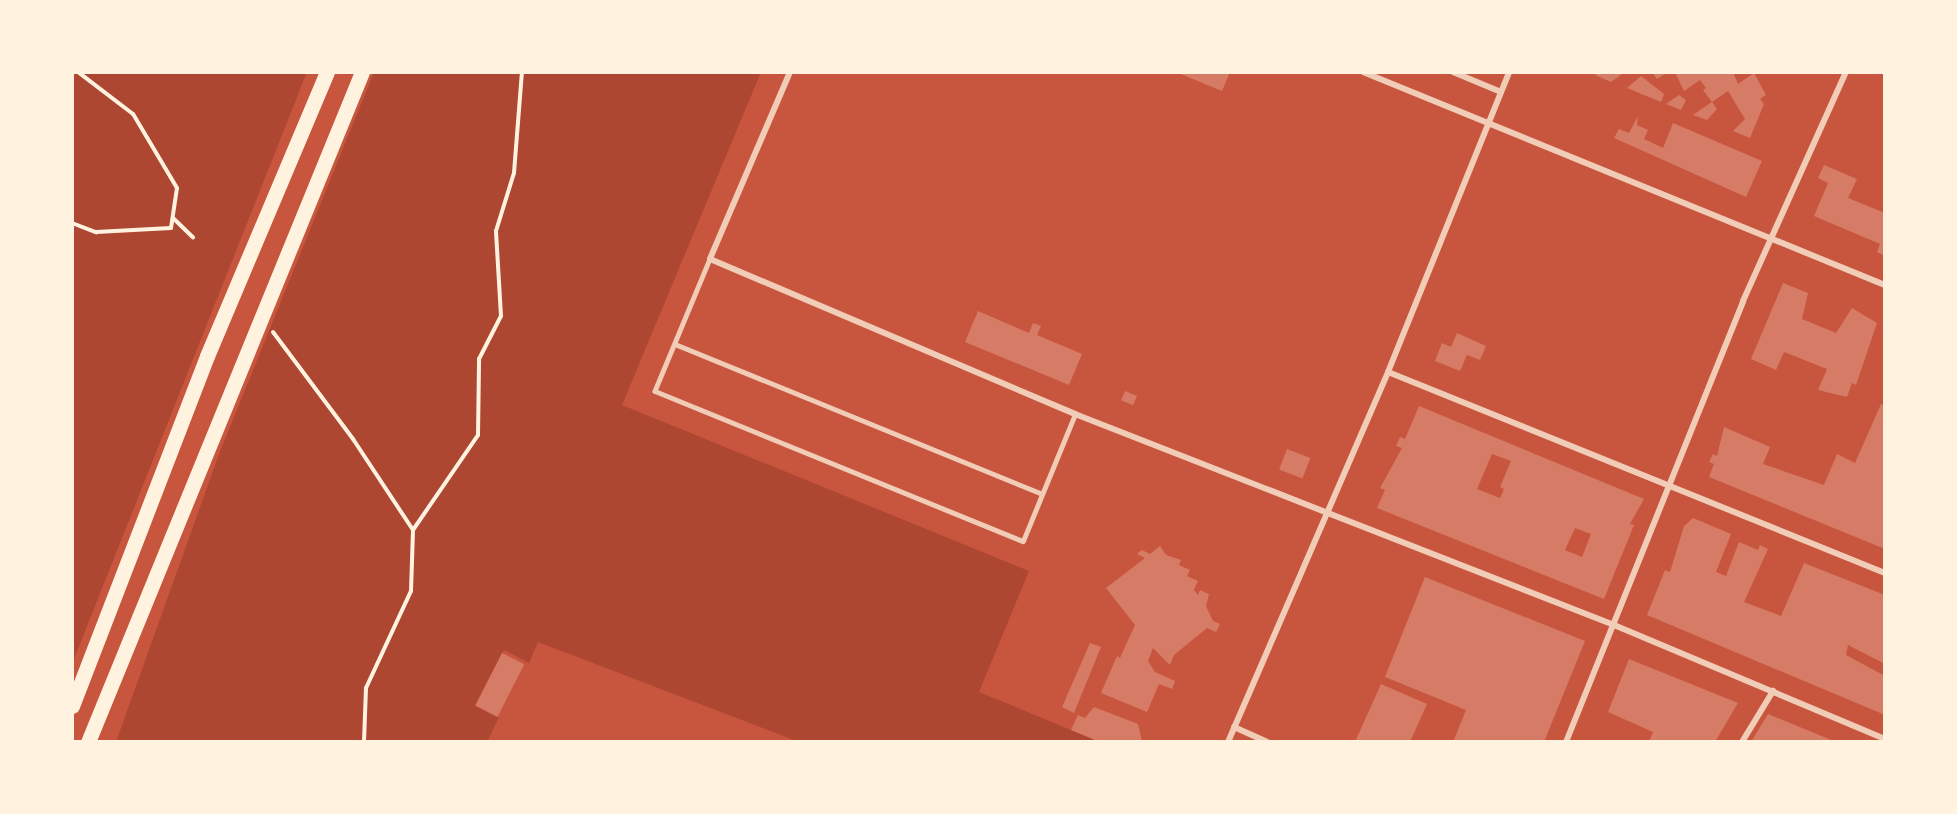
<!DOCTYPE html>
<html>
<head>
<meta charset="utf-8">
<style>
  body { margin:0 }
  #map { position:relative; width:1957px; height:814px; overflow:hidden; background:#c8553d; font-family:"Fira Sans Condensed",sans-serif }
  div>[style] { position:absolute }
  .green>* { inset:0; background:#ae4732 }
  .building>* { inset:0; background:#d67c66; transform-origin:0 0 }
  .path>* { height:4px; margin:-2px; padding:0 2px; transform-origin:2px; border-radius:2px; background:#fff3e0 }
  .service>* { height:4.5px; margin:-2.25px; padding:0 2.25px; transform-origin:2.25px; border-radius:2.25px; background:#f1ccb7 }
  .minor>* { height:6px; margin:-3px; padding:0 3px; transform-origin:3px; border-radius:3px; background:#f1ccb7 }
  .trunk>* { height:15px; margin:-7.5px; padding:0 7.5px; transform-origin:7.5px; border-radius:7.5px; background:#fff3e0 }
  span { translate:-50% -50%; white-space:nowrap; text-align:center; line-height:1.15; -webkit-text-stroke:6px #fff3e0; paint-order:stroke }
  .frame { position:absolute; inset:0; border:74px solid #fff3e0; pointer-events:none }
</style>
</head>
<body>
<div id="map">
  <div class="green">
    <i style="clip-path:polygon(72px 72px,307px 72px,72px 664px)"></i>
    <i style="clip-path:polygon(374px 72px,761px 72px,622px 405px,1029px 571px,979px 692px,1100px 742px,799px 742px,538px 642px,529px 663px,504px 650px,477px 706px,499px 717px,487px 742px,116px 742px,219px 454px)"></i>
  </div>
  <div class="building">
    <i style="clip-path:polygon(1176px 72px,1230px 72px,1222px 91px)"></i>
    <i style="clip-path:polygon(1598px 72px,1625px 72px,1611px 82px,1595px 75px)"></i>
    <i style="clip-path:polygon(1652px 72px,1668px 72px,1657px 79px)"></i>
    <i style="clip-path:polygon(1675px 72px,1733px 72px,1738px 84px,1754px 73px,1766px 95px,1760px 99px,1764px 104px,1750px 138px,1733px 131px,1745px 119px,1728px 91px,1712px 102px,1717px 109px,1707px 120px,1693px 115px,1712px 102px,1703px 90px,1706px 88px,1700px 80px,1684px 91px)"></i>
    <i style="clip-path:polygon(1641px 76px,1664px 94px,1661px 102px,1627px 88px)"></i>
    <i style="clip-path:polygon(1679px 95px,1686px 100px,1681px 110px,1666px 104px)"></i>
    <i style="clip-path:polygon(1638px 116px,1637px 125px,1648px 130px,1644px 139px,1663px 148px,1673px 123px,1762px 161px,1746px 197px,1614px 138px,1619px 129px,1629px 133px)"></i>
    <i style="clip-path:polygon(1824px 165px,1857px 179px,1848px 198px,1885px 213px,1885px 256px,1877px 252px,1880px 244px,1814px 216px,1828px 183px,1818px 178px)"></i>
    <i style="clip-path:polygon(1783px 283px,1808px 293px,1802px 319px,1836px 333px,1852px 308px,1877px 323px,1856px 385px,1852px 383px,1847px 397px,1818px 390px,1827px 369px,1784px 352px,1776px 370px,1751px 359px)"></i>
    <i style="clip-path:polygon(978px 311px,1029px 333px,1033px 323px,1041px 326px,1037px 335px,1082px 354px,1069px 385px,965px 342px)"></i>
    <i style="clip-path:polygon(1457px 333px,1486px 346px,1480px 360px,1467px 355px,1460px 371px,1435px 361px,1442px 343px,1451px 347px)"></i>
    <i style="left:1125px;top:391px;width:13px;height:10px;rotate:23deg"></i>
    <i style="clip-path:polygon(1881px 404px,1885px 406px,1885px 549px,1709px 477px,1714px 464px,1709px 462px,1713px 454px,1717px 456px,1724px 427px,1770px 447px,1763px 464px,1824px 485px,1837px 454px,1855px 463px)"></i>
    <i style="clip-path:polygon(evenodd,1419px 406px,1644px 499px,1630px 524px,1634px 525px,1604px 599px,1377px 508px,1385px 490px,1380px 488px,1402px 448px,1396px 446px,1400px 437px,1405px 439px,1419px 406px,1492px 454px,1511px 461px,1500px 487px,1504px 489px,1500px 498px,1477px 489px,1492px 454px,1419px 406px,1575px 528px,1591px 534px,1582px 557px,1565px 550px,1575px 528px)"></i>
    <i style="left:1287px;top:449px;width:25px;height:22px;rotate:21deg"></i>
    <i style="clip-path:polygon(1693px 518px,1731px 534px,1716px 572px,1726px 576px,1739px 542px,1758px 550px,1760px 545px,1768px 549px,1744px 602px,1781px 616px,1804px 563px,1885px 595px,1885px 664px,1848px 645px,1846px 655px,1885px 676px,1885px 715px,1647px 615px,1665px 570px,1670px 572px,1684px 526px)"></i>
    <i style="clip-path:polygon(1160px 546px,1166px 555px,1181px 560px,1179px 565px,1190px 570px,1187px 576px,1198px 581px,1194px 590px,1198px 595px,1200px 590px,1209px 594px,1206px 606px,1213px 621px,1220px 624px,1216px 632px,1207px 628px,1174px 655px,1170px 665px,1153px 648px,1148px 661px,1155px 672px,1175px 681px,1172px 689px,1159px 684px,1147px 712px,1101px 693px,1117px 656px,1120px 658px,1135px 625px,1106px 588px,1145px 558px,1137px 554px,1142px 550px,1150px 554px)"></i>
    <i style="clip-path:polygon(1425px 577px,1585px 641px,1544px 742px,1453px 742px,1466px 710px,1385px 677px)"></i>
    <i style="clip-path:polygon(1090px 643px,1101px 647px,1074px 713px,1062px 707px)"></i>
    <i style="left:502px;top:653px;width:25px;height:59px;rotate:27deg"></i>
    <i style="clip-path:polygon(1629px 659px,1738px 703px,1715px 742px,1649px 742px,1653px 732px,1608px 712px)"></i>
    <i style="clip-path:polygon(1381px 684px,1427px 704px,1410px 742px,1355px 742px)"></i>
    <i style="clip-path:polygon(1094px 707px,1138px 724px,1142px 742px,1100px 742px,1071px 730px,1078px 715px,1085px 718px)"></i>
    <i style="clip-path:polygon(1768px 714px,1836px 742px,1751px 742px)"></i>
  </div>
  <div class="path">
    <i style="left:173px;top:218px;width:28px;rotate:44deg"></i>
    <i style="left:72px;top:223px;width:26px;rotate:21deg"></i>
    <i style="left:96px;top:232px;width:75px;rotate:-3.1deg"></i>
    <i style="left:171px;top:228px;width:40px;rotate:-81.5deg"></i>
    <i style="left:177px;top:188px;width:86px;rotate:-120.7deg"></i>
    <i style="left:133px;top:114px;width:69px;rotate:-142.6deg"></i>
    <i style="left:273px;top:332px;width:134px;rotate:53.2deg"></i>
    <i style="left:353px;top:439px;width:109px;rotate:56.6deg"></i>
    <i style="left:364px;top:742px;width:54px;rotate:-87.9deg"></i>
    <i style="left:366px;top:688px;width:107px;rotate:-65.1deg"></i>
    <i style="left:411px;top:591px;width:61px;rotate:-88.1deg"></i>
    <i style="left:413px;top:530px;width:115px;rotate:-55.6deg"></i>
    <i style="left:478px;top:435px;width:76px;rotate:-89.2deg"></i>
    <i style="left:479px;top:359px;width:48px;rotate:-62.9deg"></i>
    <i style="left:501px;top:316px;width:85px;rotate:-93.4deg"></i>
    <i style="left:496px;top:231px;width:61px;rotate:-72.8deg"></i>
    <i style="left:514px;top:173px;width:101px;rotate:-85.5deg"></i>
  </div>
  <div class="service">
    <i style="left:710px;top:259px;width:143px;rotate:112.6deg"></i>
    <i style="left:655px;top:391px;width:397px;rotate:22.2deg"></i>
    <i style="left:1023px;top:541px;width:137px;rotate:-67.7deg"></i>
    <i style="left:675px;top:344px;width:396px;rotate:22.2deg"></i>
  </div>
  <div class="minor">
    <i style="left:790px;top:72px;width:203px;rotate:113.2deg"></i>
    <i style="left:710px;top:259px;width:397px;rotate:23deg"></i>
    <i style="left:1075px;top:414px;width:579px;rotate:21.38deg"></i>
    <i style="left:1614px;top:625px;width:294px;rotate:22.8deg"></i>
    <i style="left:1363px;top:72px;width:564px;rotate:22.2deg"></i>
    <i style="left:1453px;top:72px;width:52px;rotate:22.6deg"></i>
    <i style="left:1388px;top:372px;width:536px;rotate:22.02deg"></i>
    <i style="left:1234px;top:727px;width:36px;rotate:24deg"></i>
    <i style="left:1228px;top:742px;width:403px;rotate:-66.6deg"></i>
    <i style="left:1388px;top:372px;width:323px;rotate:-68deg"></i>
    <i style="left:1566px;top:742px;width:475px;rotate:-68.1deg"></i>
    <i style="left:1743px;top:301px;width:251px;rotate:-65.8deg"></i>
    <i style="left:1742px;top:742px;width:60px;rotate:-58.7deg"></i>
  </div>
  <div class="trunk">
    <i style="left:72px;top:706px;width:375px;rotate:-68.9deg"></i>
    <i style="left:207px;top:356px;width:308px;rotate:-67.1deg"></i>
    <i style="left:88px;top:742px;width:724px;rotate:-67.76deg"></i>
  </div>
  <div class="frame"></div>
</div>
</body>
</html>
